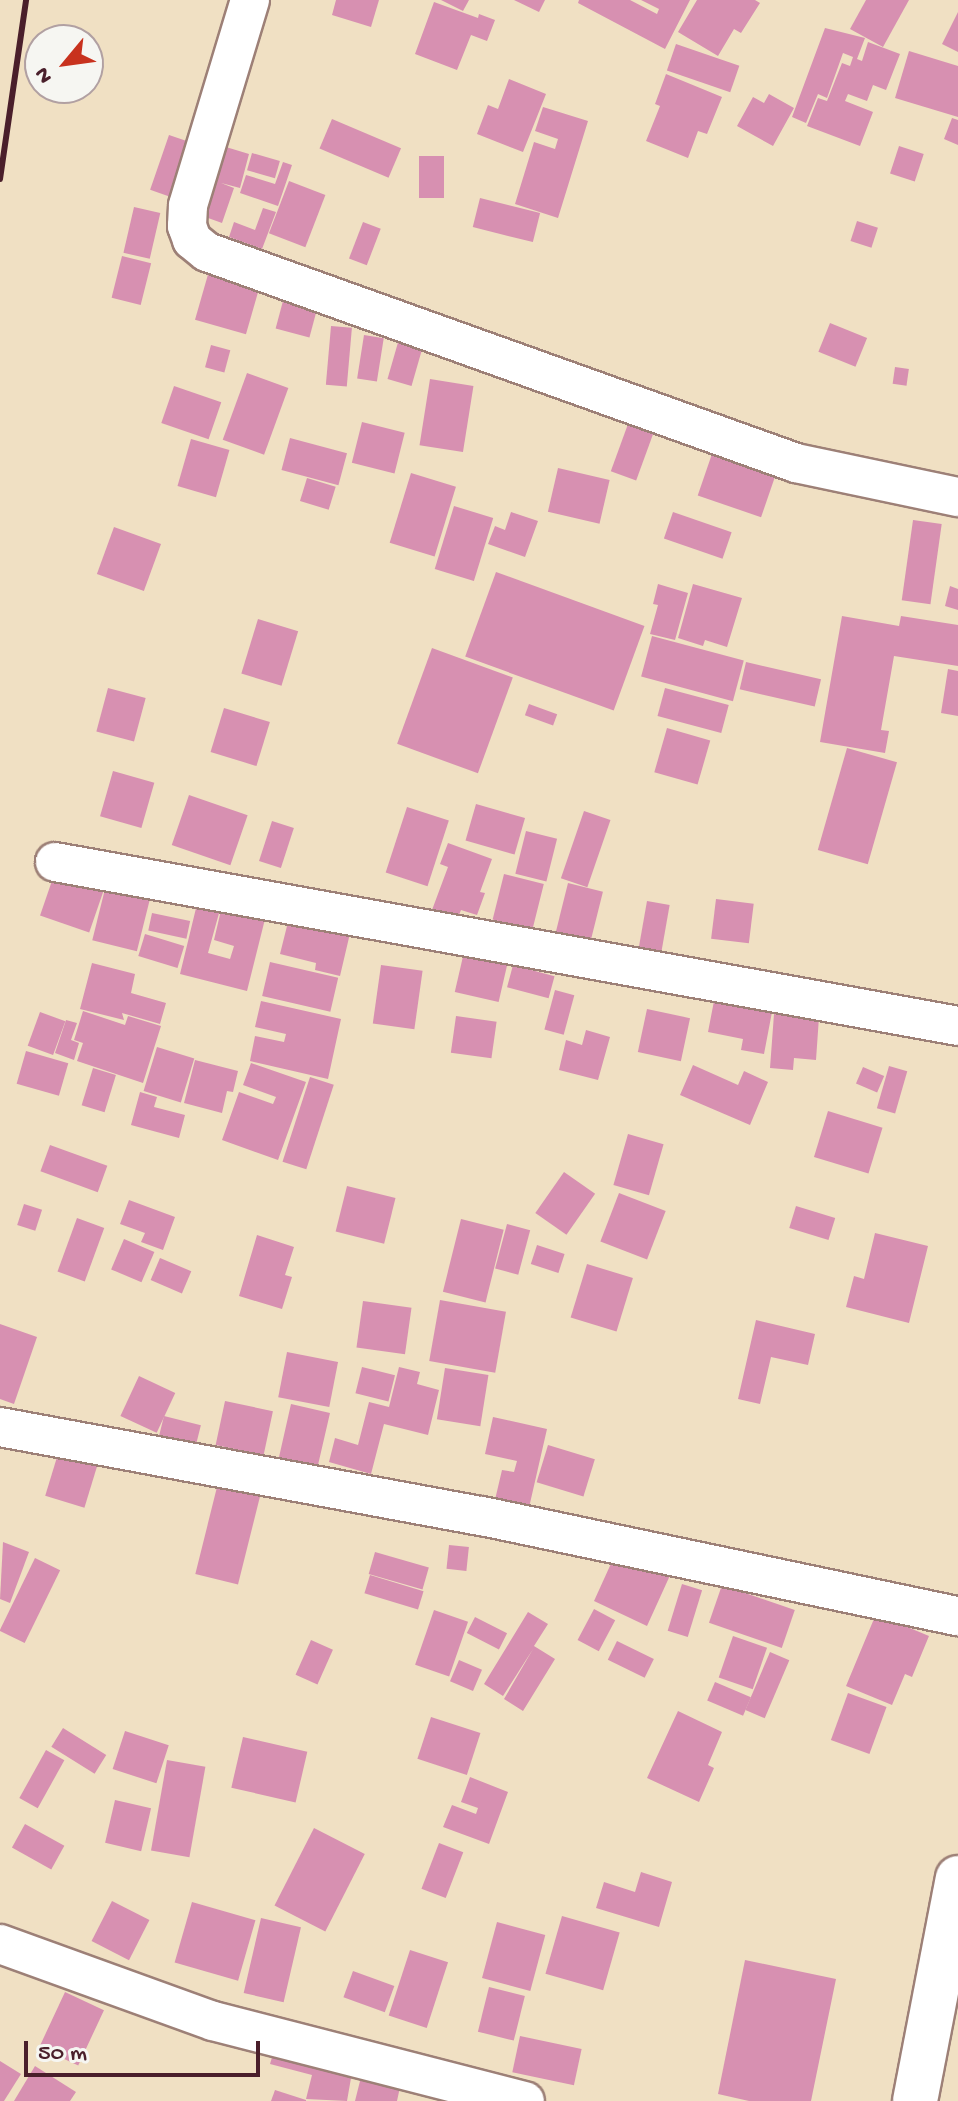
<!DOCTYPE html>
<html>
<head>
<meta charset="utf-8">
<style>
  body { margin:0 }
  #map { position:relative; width:958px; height:2101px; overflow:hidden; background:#f0e0c3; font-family:"Gochi Hand",sans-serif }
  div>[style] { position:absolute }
  .building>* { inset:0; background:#d790b1; transform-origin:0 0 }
  .roads { filter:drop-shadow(2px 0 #9d8077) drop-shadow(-2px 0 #9d8077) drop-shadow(0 2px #9d8077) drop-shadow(0 -2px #9d8077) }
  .minor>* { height:38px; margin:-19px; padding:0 19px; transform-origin:19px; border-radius:19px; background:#fff }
  .tertiary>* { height:44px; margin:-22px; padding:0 22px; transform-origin:22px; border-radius:22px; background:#fff }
  .rail>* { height:6px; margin:-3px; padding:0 3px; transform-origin:3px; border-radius:3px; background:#4a1f2b }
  span { translate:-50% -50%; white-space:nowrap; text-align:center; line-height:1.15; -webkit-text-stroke:6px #f6f6f2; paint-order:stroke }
  .north { position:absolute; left:24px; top:24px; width:80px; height:80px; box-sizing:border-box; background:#f6f6f2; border:2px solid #b1a0a2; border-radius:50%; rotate:241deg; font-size:22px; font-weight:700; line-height:32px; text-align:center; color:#4a1f2b }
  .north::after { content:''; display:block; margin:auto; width:28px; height:36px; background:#c8321e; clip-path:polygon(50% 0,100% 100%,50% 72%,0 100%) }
  .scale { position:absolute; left:24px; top:2041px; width:236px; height:36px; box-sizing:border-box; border:4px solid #4a1f2b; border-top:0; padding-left:10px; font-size:24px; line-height:28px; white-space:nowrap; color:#4a1f2b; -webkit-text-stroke:6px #f6f6f2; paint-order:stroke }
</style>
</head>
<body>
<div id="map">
  <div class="building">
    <i style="clip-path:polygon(336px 0,379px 0,371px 27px,332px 15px)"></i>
    <i style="clip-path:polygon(441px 0,469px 0,463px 11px)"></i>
    <i style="clip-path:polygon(514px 0,545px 0,539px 12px)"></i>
    <i style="clip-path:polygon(579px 0,630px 0,657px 14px,659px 9px,641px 0,690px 0,665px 49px,578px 3px)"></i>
    <i style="clip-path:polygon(697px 0,755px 0,760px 3px,741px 33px,734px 29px,718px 56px,678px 32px)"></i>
    <i style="clip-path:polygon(866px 0,909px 0,883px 47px,850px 29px)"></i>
    <i style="clip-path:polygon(434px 2px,478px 18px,479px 14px,495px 20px,487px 41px,471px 35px,457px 70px,415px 54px)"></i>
    <i style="clip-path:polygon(958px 12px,958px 52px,942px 44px)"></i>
    <i style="clip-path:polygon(825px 28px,865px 38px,857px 59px,862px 61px,868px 42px,900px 54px,886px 90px,873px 85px,867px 101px,848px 94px,845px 101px,873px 112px,860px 146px,807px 126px,818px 98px,827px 101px,842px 63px,850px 66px,853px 57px,843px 53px,827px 98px,818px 94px,806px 123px,792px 117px)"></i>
    <i style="left:676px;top:44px;width:67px;height:28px;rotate:19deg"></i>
    <i style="clip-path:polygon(909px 51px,958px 66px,958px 117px,895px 98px)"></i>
    <i style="clip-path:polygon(666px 74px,722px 97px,707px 134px,698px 131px,688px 158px,646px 141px,660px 106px,655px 104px)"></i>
    <i style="clip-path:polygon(509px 79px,546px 94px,523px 152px,477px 134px,488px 105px,498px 109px)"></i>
    <i style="clip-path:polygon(769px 94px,794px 108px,773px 146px,737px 126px,753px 97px,764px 103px)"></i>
    <i style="clip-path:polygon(543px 107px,588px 121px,558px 218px,515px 204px,534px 142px,555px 149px,558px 139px,535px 131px)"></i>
    <i style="clip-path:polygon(952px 118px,958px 120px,958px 145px,944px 139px)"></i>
    <i style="left:332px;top:119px;width:75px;height:32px;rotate:23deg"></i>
    <i style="left:169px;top:135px;width:21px;height:58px;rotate:19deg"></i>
    <i style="left:899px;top:146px;width:26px;height:29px;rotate:18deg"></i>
    <i style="clip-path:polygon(226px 147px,249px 154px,240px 188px,221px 183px,234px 188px,222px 223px,197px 214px,209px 179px,217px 182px)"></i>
    <i style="left:252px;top:153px;width:29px;height:18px;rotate:16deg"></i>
    <i style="left:419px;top:156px;width:25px;height:42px"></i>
    <i style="clip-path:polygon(283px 162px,292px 165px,278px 206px,240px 193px,246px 175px,275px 184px)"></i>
    <i style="left:289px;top:181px;width:39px;height:56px;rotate:21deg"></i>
    <i style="left:480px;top:198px;width:62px;height:30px;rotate:14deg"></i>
    <i style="left:134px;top:207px;width:27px;height:47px;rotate:13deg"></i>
    <i style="clip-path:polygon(263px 208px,276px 212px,262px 249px,229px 237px,234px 222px,255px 230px)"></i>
    <i style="left:857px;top:221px;width:22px;height:21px;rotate:18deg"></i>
    <i style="left:363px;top:222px;width:19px;height:39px;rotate:21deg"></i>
    <i style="left:122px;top:256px;width:30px;height:43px;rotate:14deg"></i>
    <i style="left:211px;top:264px;width:53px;height:58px;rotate:16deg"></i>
    <i style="left:287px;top:286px;width:35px;height:44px;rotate:15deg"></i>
    <i style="left:830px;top:323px;width:40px;height:31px;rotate:22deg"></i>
    <i style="left:331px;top:326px;width:21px;height:59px;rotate:5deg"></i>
    <i style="left:401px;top:332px;width:25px;height:49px;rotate:16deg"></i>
    <i style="left:364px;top:335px;width:20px;height:44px;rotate:9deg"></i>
    <i style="left:211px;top:345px;width:20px;height:23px;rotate:15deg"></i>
    <i style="left:895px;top:367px;width:14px;height:17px;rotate:8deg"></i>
    <i style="left:247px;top:373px;width:44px;height:71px;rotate:20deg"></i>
    <i style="left:430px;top:379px;width:44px;height:67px;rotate:9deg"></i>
    <i style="left:174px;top:386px;width:50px;height:39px;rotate:19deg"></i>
    <i style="left:632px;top:413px;width:27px;height:62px;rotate:20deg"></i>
    <i style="left:362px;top:422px;width:44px;height:42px;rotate:14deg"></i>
    <i style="left:290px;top:438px;width:59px;height:33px;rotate:15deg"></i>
    <i style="left:191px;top:439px;width:40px;height:49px;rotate:16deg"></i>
    <i style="left:713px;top:451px;width:67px;height:47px;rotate:19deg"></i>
    <i style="left:558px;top:468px;width:53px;height:45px;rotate:13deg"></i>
    <i style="left:411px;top:473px;width:47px;height:73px;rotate:17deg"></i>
    <i style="left:307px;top:478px;width:30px;height:24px;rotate:17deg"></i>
    <i style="left:454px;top:506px;width:41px;height:66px;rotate:17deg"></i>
    <i style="clip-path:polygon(511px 512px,538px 521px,525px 557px,488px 544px,495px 526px,505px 530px)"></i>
    <i style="left:673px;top:512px;width:62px;height:28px;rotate:19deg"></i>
    <i style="left:913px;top:520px;width:29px;height:81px;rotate:8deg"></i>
    <i style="left:114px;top:527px;width:50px;height:50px;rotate:20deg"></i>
    <i style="left:496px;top:572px;width:158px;height:90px;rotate:20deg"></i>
    <i style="clip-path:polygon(658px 584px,688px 593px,675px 640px,650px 634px,658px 605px,653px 604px)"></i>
    <i style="clip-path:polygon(693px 584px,742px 598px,727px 647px,705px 640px,703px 646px,678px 638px)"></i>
    <i style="clip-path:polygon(950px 586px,958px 589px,958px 610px,945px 606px)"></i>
    <i style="clip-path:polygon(842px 616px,899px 626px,901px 616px,958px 625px,958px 666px,894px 656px,881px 730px,889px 731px,885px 753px,820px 742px)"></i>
    <i style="left:258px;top:619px;width:42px;height:57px;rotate:17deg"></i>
    <i style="left:652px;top:636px;width:95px;height:42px;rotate:15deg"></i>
    <i style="left:432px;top:648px;width:86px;height:102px;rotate:20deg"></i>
    <i style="left:746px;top:662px;width:77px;height:28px;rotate:13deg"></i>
    <i style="clip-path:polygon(948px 669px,958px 671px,958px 716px,941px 713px)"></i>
    <i style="left:108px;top:688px;width:39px;height:45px;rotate:15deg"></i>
    <i style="left:665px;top:688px;width:66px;height:29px;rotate:15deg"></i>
    <i style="left:529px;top:704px;width:30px;height:12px;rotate:20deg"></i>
    <i style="left:224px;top:708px;width:48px;height:46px;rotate:17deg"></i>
    <i style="left:667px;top:728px;width:45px;height:46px;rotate:16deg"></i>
    <i style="left:847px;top:748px;width:52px;height:106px;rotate:16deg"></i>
    <i style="left:113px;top:771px;width:43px;height:47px;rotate:16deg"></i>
    <i style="left:189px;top:795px;width:62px;height:53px;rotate:19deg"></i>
    <i style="left:476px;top:804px;width:51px;height:38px;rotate:16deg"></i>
    <i style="left:407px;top:807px;width:44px;height:69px;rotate:18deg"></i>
    <i style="left:584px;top:811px;width:28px;height:71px;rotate:19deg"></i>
    <i style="left:272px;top:821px;width:23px;height:42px;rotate:18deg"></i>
    <i style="left:526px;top:831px;width:32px;height:44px;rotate:14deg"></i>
    <i style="clip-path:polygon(448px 843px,492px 859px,480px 892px,485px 893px,477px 915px,461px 910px,457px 920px,432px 910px,448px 867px,440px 864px)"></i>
    <i style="left:55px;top:872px;width:52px;height:46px;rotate:19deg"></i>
    <i style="left:504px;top:874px;width:41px;height:47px;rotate:14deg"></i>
    <i style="left:107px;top:881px;width:46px;height:61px;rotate:14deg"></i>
    <i style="left:568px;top:883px;width:36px;height:54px;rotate:14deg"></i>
    <i style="left:716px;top:899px;width:38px;height:40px;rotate:7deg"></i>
    <i style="clip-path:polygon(198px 900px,221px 906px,208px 953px,230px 959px,234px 946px,214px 940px,222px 906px,266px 915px,247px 991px,180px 974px)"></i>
    <i style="left:647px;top:901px;width:23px;height:54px;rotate:10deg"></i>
    <i style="left:152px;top:913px;width:39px;height:18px;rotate:12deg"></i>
    <i style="clip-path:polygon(290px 914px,351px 929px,340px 976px,315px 970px,316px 963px,280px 954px)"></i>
    <i style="left:145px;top:934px;width:41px;height:23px;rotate:17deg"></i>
    <i style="left:464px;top:952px;width:45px;height:41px;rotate:13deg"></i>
    <i style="left:270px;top:962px;width:70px;height:35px;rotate:13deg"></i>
    <i style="clip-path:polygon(92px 963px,135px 974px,131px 993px,166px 1003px,160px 1024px,122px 1013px,124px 1020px,80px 1009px)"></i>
    <i style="left:381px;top:965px;width:42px;height:59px;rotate:8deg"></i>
    <i style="left:513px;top:965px;width:43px;height:23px;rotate:15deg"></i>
    <i style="left:555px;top:990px;width:20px;height:41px;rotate:15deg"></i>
    <i style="clip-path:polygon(261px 1001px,341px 1019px,328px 1079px,250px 1061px,255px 1036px,284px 1042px,286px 1034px,255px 1027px)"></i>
    <i style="clip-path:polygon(714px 1001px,772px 1012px,764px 1054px,741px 1050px,743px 1039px,708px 1032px)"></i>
    <i style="left:647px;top:1009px;width:44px;height:44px;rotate:12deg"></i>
    <i style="clip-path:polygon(83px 1011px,125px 1025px,128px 1016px,161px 1026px,143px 1083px,77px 1061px,83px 1043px,74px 1040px)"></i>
    <i style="left:40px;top:1012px;width:27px;height:36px;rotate:20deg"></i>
    <i style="clip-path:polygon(774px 1014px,819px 1017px,816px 1060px,794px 1058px,793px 1070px,770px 1068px)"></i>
    <i style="left:456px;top:1016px;width:41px;height:37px;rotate:8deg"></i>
    <i style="clip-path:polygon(66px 1020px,77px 1023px,71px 1040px,79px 1043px,74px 1060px,55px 1053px)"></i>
    <i style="clip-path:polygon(586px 1030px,610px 1037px,598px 1080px,559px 1070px,566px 1040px,582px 1045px)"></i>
    <i style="left:157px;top:1047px;width:39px;height:46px;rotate:17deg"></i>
    <i style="left:26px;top:1051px;width:44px;height:34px;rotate:16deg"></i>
    <i style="clip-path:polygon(195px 1060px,238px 1071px,233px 1092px,227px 1091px,222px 1113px,184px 1103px)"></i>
    <i style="clip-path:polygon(251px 1063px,306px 1082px,278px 1160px,222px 1140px,239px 1092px,273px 1104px,276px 1097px,243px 1085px)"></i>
    <i style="clip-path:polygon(693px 1065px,738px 1085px,744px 1071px,768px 1082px,750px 1125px,680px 1095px)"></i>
    <i style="left:889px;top:1066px;width:19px;height:44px;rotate:16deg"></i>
    <i style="left:863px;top:1067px;width:23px;height:18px;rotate:23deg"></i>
    <i style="left:93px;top:1068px;width:24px;height:39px;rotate:17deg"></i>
    <i style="left:310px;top:1077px;width:25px;height:89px;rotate:18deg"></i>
    <i style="clip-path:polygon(140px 1092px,157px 1097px,154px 1107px,185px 1115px,179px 1138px,131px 1125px)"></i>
    <i style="left:828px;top:1111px;width:57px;height:48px;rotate:17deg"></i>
    <i style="left:628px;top:1134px;width:37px;height:53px;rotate:16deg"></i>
    <i style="left:50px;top:1145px;width:61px;height:28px;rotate:20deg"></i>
    <i style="left:564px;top:1172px;width:38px;height:50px;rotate:35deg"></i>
    <i style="left:347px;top:1186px;width:50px;height:47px;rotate:14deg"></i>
    <i style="left:619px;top:1193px;width:50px;height:52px;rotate:21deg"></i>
    <i style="clip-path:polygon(129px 1200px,175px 1217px,163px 1250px,141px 1242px,145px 1233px,120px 1224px)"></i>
    <i style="left:24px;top:1204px;width:19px;height:22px;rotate:18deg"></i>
    <i style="left:796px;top:1206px;width:41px;height:23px;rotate:17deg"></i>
    <i style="left:77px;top:1218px;width:29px;height:57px;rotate:20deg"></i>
    <i style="left:461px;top:1219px;width:44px;height:75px;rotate:14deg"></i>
    <i style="left:507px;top:1224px;width:24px;height:46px;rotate:15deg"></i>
    <i style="clip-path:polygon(875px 1233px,928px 1246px,909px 1323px,846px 1307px,854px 1276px,864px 1279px)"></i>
    <i style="clip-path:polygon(257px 1235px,294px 1247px,285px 1275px,292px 1277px,282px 1309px,239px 1296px)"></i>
    <i style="left:124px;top:1239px;width:33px;height:33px;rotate:23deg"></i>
    <i style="left:537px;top:1245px;width:29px;height:20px;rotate:18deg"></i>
    <i style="left:160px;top:1258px;width:34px;height:24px;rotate:23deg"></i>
    <i style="left:587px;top:1264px;width:48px;height:56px;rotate:17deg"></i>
    <i style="left:440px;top:1300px;width:67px;height:62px;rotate:10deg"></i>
    <i style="left:363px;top:1301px;width:49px;height:47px;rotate:8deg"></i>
    <i style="clip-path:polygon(756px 1320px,815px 1334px,808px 1365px,771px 1357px,760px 1404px,738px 1399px)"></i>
    <i style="clip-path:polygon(0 1324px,37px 1337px,14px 1404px,0 1399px)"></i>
    <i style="left:287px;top:1352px;width:52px;height:46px;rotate:11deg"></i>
    <i style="left:362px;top:1367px;width:34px;height:27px;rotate:14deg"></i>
    <i style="clip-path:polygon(399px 1367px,420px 1372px,417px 1384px,439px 1390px,428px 1435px,384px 1424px,371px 1474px,329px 1462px,335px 1438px,358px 1445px,369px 1402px,389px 1407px)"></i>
    <i style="left:445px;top:1368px;width:44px;height:52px;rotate:9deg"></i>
    <i style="left:139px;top:1376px;width:40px;height:44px;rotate:25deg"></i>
    <i style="left:225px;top:1401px;width:49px;height:45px;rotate:12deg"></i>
    <i style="clip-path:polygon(291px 1404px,330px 1413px,318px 1465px,311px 1463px,308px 1474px,277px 1466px)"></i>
    <i style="left:164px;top:1416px;width:38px;height:23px;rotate:14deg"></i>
    <i style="clip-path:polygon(493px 1417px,547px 1429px,528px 1512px,494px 1504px,502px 1470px,514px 1472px,517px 1461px,485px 1454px)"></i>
    <i style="left:61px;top:1444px;width:41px;height:54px;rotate:17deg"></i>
    <i style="left:548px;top:1445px;width:49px;height:39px;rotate:17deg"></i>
    <i style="left:220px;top:1475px;width:44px;height:102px;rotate:14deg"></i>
    <i style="clip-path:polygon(3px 1542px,29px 1552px,10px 1603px,0 1599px)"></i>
    <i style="left:449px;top:1545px;width:20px;height:24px;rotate:6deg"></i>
    <i style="left:375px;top:1552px;width:56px;height:23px;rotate:16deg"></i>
    <i style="clip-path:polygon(614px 1557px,672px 1571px,647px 1626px,594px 1601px)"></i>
    <i style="left:35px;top:1558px;width:28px;height:81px;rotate:26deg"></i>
    <i style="left:370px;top:1575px;width:56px;height:19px;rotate:17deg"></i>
    <i style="left:682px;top:1584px;width:21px;height:49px;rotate:17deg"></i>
    <i style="left:722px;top:1585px;width:77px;height:40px;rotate:19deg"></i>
    <i style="left:594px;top:1609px;width:24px;height:35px;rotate:28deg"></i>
    <i style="left:434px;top:1610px;width:36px;height:58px;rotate:19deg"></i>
    <i style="clip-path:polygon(528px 1612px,548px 1624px,534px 1646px,555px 1659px,523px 1711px,504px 1699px,533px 1649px,503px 1696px,484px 1684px)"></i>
    <i style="clip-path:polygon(876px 1614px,929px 1636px,912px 1677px,905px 1674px,892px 1705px,846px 1686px)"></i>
    <i style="left:475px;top:1617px;width:36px;height:18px;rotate:27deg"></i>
    <i style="left:733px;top:1636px;width:36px;height:44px;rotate:19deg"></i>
    <i style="left:311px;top:1640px;width:24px;height:38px;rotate:24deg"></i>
    <i style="left:617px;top:1641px;width:41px;height:21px;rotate:26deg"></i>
    <i style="left:770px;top:1652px;width:21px;height:63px;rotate:23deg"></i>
    <i style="left:459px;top:1660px;width:25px;height:23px;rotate:23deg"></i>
    <i style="left:715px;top:1682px;width:39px;height:20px;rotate:23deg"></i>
    <i style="left:848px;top:1693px;width:41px;height:50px;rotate:20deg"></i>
    <i style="clip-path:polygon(678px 1711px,722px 1732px,708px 1765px,714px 1768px,699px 1802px,647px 1778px)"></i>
    <i style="left:431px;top:1717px;width:52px;height:44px;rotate:18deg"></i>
    <i style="left:63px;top:1728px;width:51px;height:22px;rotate:32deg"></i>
    <i style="left:125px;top:1731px;width:46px;height:40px;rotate:18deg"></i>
    <i style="left:243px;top:1737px;width:66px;height:52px;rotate:13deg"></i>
    <i style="left:46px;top:1750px;width:21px;height:55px;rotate:29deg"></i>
    <i style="left:167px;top:1760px;width:39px;height:92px;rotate:10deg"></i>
    <i style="clip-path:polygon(470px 1777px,508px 1792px,489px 1844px,443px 1827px,452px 1805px,476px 1814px,478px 1808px,461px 1802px)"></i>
    <i style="left:115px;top:1800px;width:37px;height:44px;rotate:13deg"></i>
    <i style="left:25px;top:1824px;width:45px;height:27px;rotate:29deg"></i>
    <i style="left:314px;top:1828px;width:57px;height:87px;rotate:27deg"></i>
    <i style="left:439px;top:1843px;width:26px;height:49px;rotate:21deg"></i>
    <i style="clip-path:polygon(641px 1872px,672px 1882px,659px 1927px,596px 1908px,604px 1882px,635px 1892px)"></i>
    <i style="left:112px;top:1901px;width:42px;height:45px;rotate:27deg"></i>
    <i style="left:192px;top:1902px;width:66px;height:63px;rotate:16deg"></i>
    <i style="left:562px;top:1916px;width:60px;height:60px;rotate:16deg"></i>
    <i style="left:261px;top:1918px;width:41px;height:77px;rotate:13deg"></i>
    <i style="left:497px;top:1922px;width:50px;height:58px;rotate:15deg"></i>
    <i style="left:410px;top:1950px;width:40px;height:69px;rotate:18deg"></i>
    <i style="clip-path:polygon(745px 1960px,836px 1979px,811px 2101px,749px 2101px,718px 2094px)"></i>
    <i style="left:353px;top:1971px;width:44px;height:28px;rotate:20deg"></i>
    <i style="left:489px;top:1987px;width:37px;height:46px;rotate:14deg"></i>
    <i style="left:65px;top:1992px;width:43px;height:61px;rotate:25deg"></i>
    <i style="left:520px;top:2036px;width:63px;height:37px;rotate:12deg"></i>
    <i style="clip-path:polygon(276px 2044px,354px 2061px,347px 2101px,306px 2099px,312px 2075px,270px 2064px)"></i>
    <i style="clip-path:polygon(0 2061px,21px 2074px,4px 2101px,0 2101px)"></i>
    <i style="clip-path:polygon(364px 2065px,402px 2078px,397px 2101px,355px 2101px)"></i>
    <i style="clip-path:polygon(35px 2066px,76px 2092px,70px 2101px,14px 2101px)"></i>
    <i style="clip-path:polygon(275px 2090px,306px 2100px,306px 2101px,271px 2101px)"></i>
  </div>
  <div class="roads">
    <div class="minor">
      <i style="left:250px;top:0;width:215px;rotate:106.8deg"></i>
      <i style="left:188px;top:206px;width:20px;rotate:93deg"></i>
      <i style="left:187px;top:226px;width:15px;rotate:70deg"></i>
      <i style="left:192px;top:240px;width:19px;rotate:39deg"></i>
      <i style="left:207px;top:252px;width:626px;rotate:19.71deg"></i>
      <i style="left:796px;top:463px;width:166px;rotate:11.9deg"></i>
      <i style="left:55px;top:862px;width:918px;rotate:10.29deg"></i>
      <i style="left:0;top:1427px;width:490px;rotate:10.5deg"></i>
      <i style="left:482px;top:1516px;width:486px;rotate:11.9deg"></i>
      <i style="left:0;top:1944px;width:226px;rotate:19.9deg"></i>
      <i style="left:213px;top:2021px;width:322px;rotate:14.4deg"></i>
    </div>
    <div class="tertiary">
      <i style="left:915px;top:2101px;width:227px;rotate:-79.1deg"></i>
    </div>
  </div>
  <div class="rail">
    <i style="left:0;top:179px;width:181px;rotate:-81.7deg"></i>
  </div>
  <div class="north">N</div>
  <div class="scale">50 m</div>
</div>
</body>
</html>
